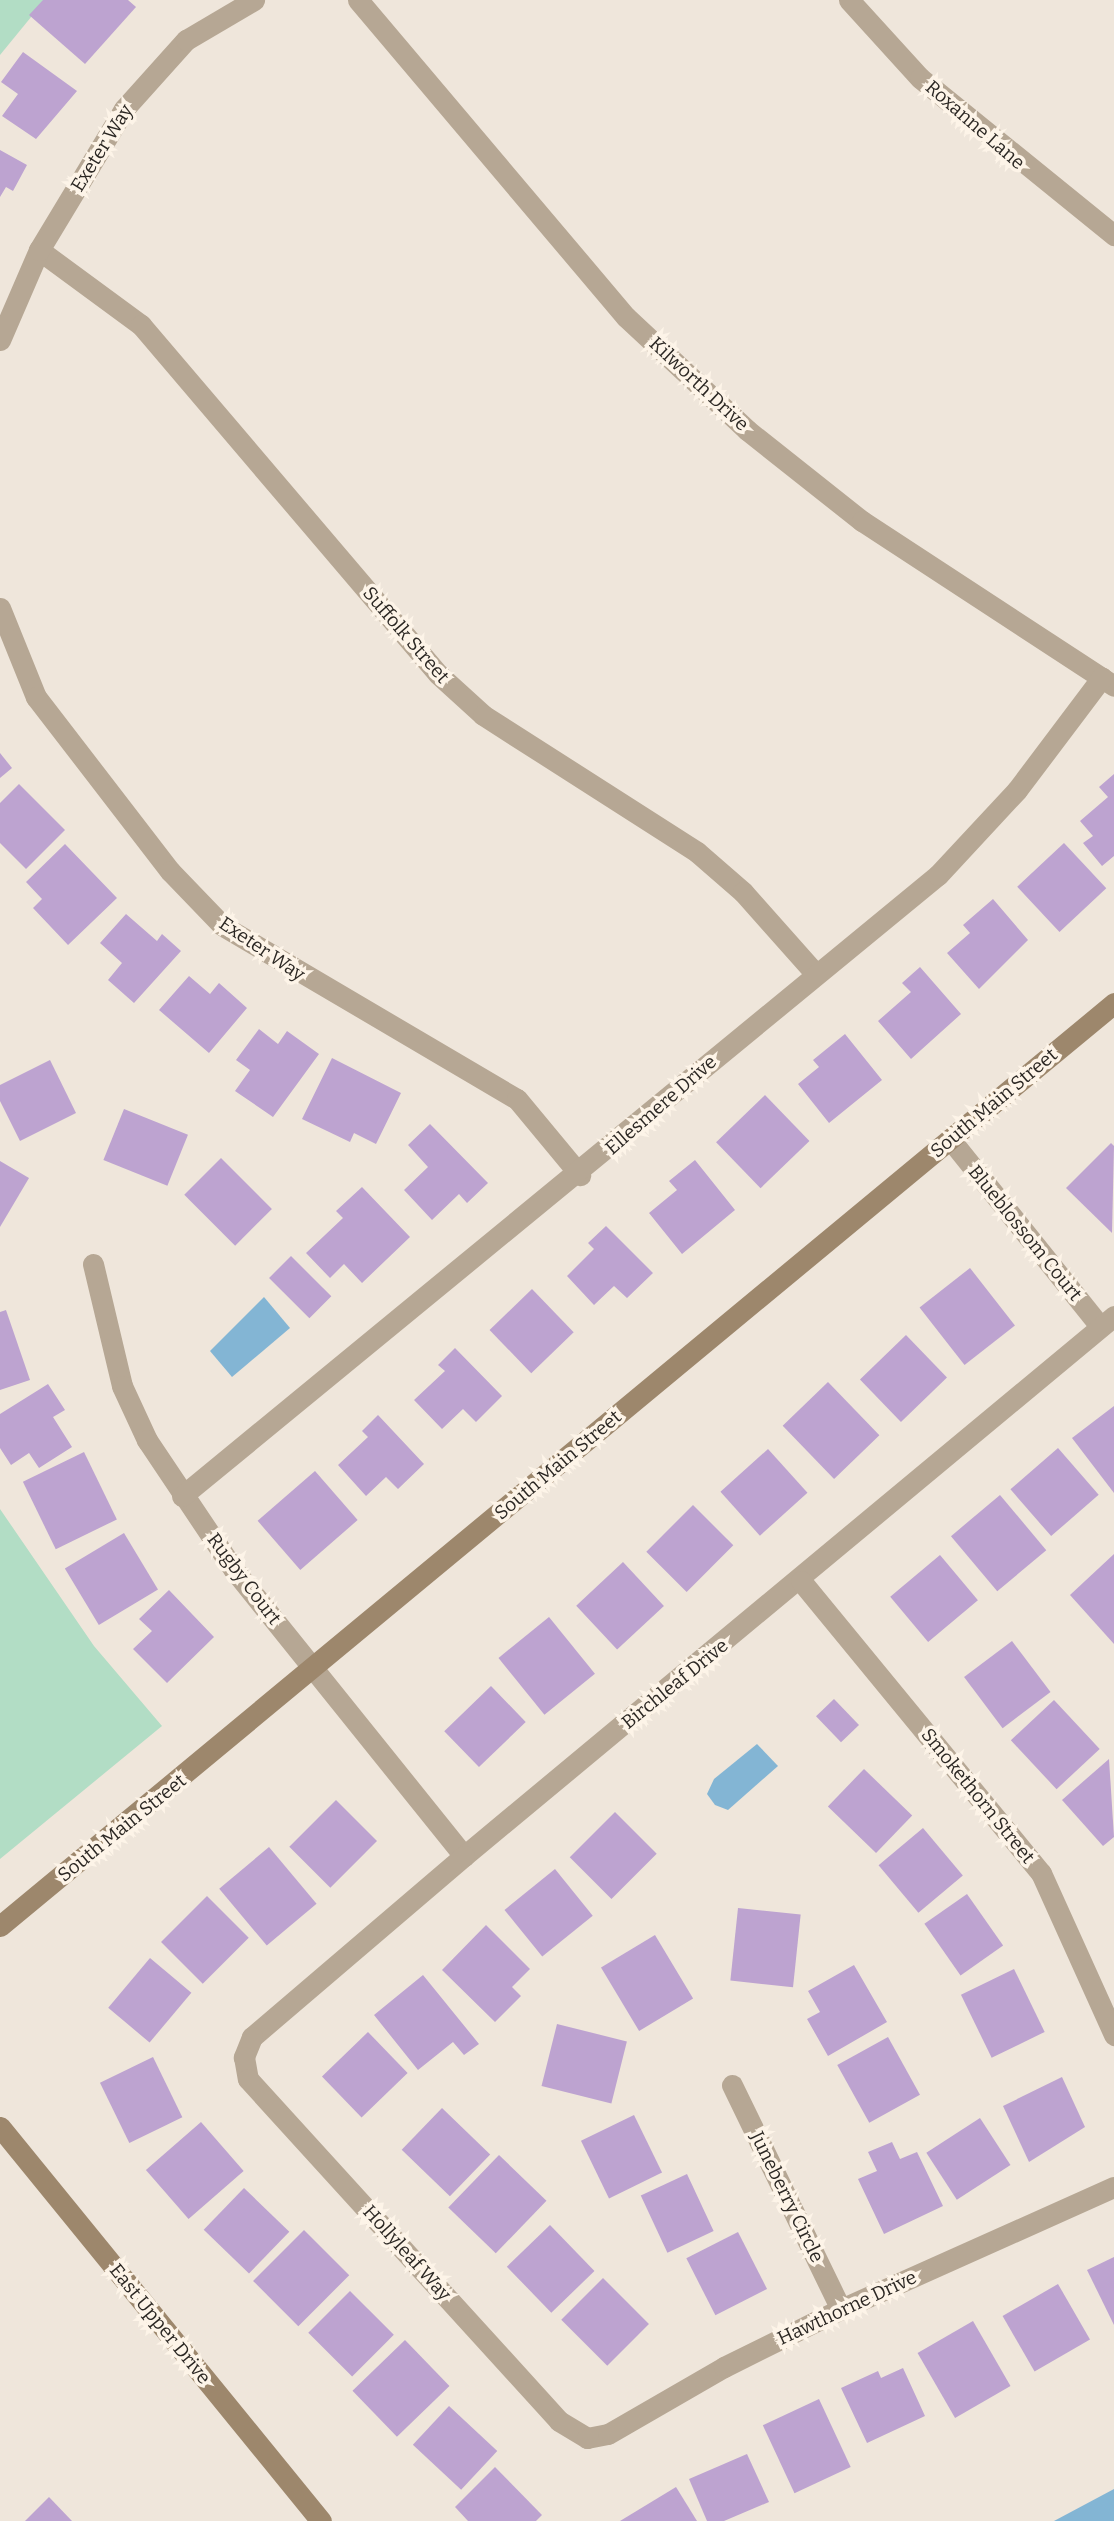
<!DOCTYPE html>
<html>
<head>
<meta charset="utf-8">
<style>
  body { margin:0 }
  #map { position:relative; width:1114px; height:2521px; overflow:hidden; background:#efe6db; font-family:Bitter,serif }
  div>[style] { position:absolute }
  .green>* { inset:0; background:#b2ddc5 }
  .water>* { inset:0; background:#83b5d4 }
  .building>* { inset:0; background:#bda3d0; transform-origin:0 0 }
  .street>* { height:21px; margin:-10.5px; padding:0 10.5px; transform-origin:10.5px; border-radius:10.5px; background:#b6a794 }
  .secondary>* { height:21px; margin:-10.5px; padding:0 10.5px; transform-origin:10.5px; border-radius:10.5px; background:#9d876c }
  span { translate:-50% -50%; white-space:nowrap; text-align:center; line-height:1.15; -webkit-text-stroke:7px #fdf4e8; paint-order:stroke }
  .street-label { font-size:19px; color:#2b2723 }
</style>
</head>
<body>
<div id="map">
  <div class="green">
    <i style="clip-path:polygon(0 0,45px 0,0 55px)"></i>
    <i style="clip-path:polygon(0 1509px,94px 1646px,162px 1726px,0 1859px)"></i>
  </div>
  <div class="water">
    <i style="clip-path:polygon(264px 1297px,290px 1328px,232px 1377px,210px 1351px)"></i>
    <i style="clip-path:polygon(757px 1744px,778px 1766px,728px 1810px,715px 1805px,707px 1794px,714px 1779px)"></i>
    <i style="clip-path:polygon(1114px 2489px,1114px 2521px,1054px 2521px)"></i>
  </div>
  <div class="building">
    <i style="clip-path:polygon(43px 0,128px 0,136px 7px,85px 64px,29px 15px)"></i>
    <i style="clip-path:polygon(23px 52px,77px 91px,36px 139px,2px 116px,18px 94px,1px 82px)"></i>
    <i style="clip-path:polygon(0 150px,27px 165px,13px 191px,6px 187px,0 197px)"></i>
    <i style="clip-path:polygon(0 753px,12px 768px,0 778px)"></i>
    <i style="clip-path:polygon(1114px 774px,1114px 856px,1102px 866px,1083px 843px,1093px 836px,1080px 821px,1108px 797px,1099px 787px)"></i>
    <i style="clip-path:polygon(19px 784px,65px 830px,26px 869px,0 843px,0 803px)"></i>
    <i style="left:1064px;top:843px;width:62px;height:64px;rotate:47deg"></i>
    <i style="clip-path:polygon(65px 844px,117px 898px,68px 945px,33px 908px,42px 899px,26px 882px)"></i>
    <i style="clip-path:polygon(993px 899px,1028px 940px,979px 989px,947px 953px,970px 933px,963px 925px)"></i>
    <i style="clip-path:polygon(126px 914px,157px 941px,162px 934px,181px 951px,134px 1003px,108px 980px,122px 963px,100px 943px)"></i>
    <i style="clip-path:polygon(920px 967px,961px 1014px,911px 1059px,878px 1021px,911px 992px,902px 983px)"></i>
    <i style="clip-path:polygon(189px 976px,210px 994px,219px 983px,247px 1008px,209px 1053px,159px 1010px)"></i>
    <i style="clip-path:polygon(259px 1029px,278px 1044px,287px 1031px,319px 1054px,273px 1117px,235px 1091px,250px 1070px,236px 1060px)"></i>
    <i style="clip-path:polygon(845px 1034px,882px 1080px,829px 1123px,798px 1084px,819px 1067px,813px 1060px)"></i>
    <i style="clip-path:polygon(332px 1058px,401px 1093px,376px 1144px,354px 1133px,350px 1142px,302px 1119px)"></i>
    <i style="clip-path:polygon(50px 1060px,76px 1113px,20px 1141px,0 1101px,0 1085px)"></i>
    <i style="left:765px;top:1095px;width:64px;height:68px;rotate:46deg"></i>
    <i style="left:124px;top:1109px;width:69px;height:55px;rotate:22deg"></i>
    <i style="clip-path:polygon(430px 1124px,488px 1183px,467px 1203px,459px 1194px,432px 1220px,404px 1190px,428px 1167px,408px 1145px)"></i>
    <i style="clip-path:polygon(1111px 1143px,1114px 1146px,1112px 1233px,1066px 1188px)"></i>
    <i style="left:221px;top:1158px;width:72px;height:52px;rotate:45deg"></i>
    <i style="clip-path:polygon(695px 1160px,735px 1210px,682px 1254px,649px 1213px,677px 1190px,669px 1181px)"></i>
    <i style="clip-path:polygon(0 1161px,29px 1178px,0 1227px)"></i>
    <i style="clip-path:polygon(362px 1187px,410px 1237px,362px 1283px,344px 1264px,330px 1278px,306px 1253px,343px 1218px,336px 1211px)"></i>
    <i style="clip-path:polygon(606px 1226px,653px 1273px,627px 1298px,614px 1286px,594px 1305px,567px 1276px,594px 1249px,588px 1243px)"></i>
    <i style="left:291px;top:1256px;width:57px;height:31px;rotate:45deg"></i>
    <i style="left:970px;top:1268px;width:73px;height:64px;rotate:52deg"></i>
    <i style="left:532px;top:1289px;width:60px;height:59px;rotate:46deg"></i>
    <i style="clip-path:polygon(6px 1310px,30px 1380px,0 1390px,0 1312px)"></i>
    <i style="left:906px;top:1335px;width:59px;height:64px;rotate:46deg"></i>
    <i style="clip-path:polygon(455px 1348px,502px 1396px,476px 1422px,463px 1409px,442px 1429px,414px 1400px,445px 1371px,438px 1365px)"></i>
    <i style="left:828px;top:1382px;width:74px;height:63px;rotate:46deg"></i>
    <i style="clip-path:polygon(48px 1384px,65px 1410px,53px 1417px,72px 1447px,39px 1468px,29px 1453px,11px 1465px,0 1448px,0 1414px)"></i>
    <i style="clip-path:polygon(1114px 1406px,1114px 1493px,1072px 1438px)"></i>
    <i style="clip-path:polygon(378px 1415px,424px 1464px,398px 1489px,386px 1477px,366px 1496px,338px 1465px,368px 1437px,362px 1431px)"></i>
    <i style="left:1058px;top:1448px;width:62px;height:63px;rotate:49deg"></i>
    <i style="left:768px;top:1449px;width:59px;height:64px;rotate:48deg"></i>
    <i style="left:84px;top:1452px;width:75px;height:68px;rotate:64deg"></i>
    <i style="left:315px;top:1471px;width:65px;height:76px;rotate:49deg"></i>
    <i style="left:1000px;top:1495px;width:72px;height:64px;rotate:50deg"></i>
    <i style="left:693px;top:1505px;width:57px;height:66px;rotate:45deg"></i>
    <i style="left:124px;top:1533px;width:66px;height:69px;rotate:59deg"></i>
    <i style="clip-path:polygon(1114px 1554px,1114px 1644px,1070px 1595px)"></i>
    <i style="left:940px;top:1555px;width:59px;height:65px;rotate:50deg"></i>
    <i style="left:623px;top:1562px;width:60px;height:64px;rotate:47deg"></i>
    <i style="clip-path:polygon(169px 1590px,214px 1637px,167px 1683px,133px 1649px,152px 1631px,139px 1619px)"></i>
    <i style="left:549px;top:1617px;width:73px;height:65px;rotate:51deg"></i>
    <i style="left:1012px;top:1641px;width:64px;height:60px;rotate:53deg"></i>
    <i style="left:491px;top:1686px;width:50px;height:65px;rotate:46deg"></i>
    <i style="left:834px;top:1699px;width:36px;height:25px;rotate:46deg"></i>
    <i style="left:1054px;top:1700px;width:67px;height:59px;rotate:47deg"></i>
    <i style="clip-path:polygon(1109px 1759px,1114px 1837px,1103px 1846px,1062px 1800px)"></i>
    <i style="left:864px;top:1769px;width:67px;height:52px;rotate:44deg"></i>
    <i style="left:336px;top:1800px;width:58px;height:66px;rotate:45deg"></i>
    <i style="left:615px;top:1812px;width:59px;height:64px;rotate:45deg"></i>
    <i style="left:923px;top:1828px;width:62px;height:58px;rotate:50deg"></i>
    <i style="left:269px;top:1847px;width:74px;height:65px;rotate:50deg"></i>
    <i style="left:555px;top:1869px;width:60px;height:65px;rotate:51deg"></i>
    <i style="left:967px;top:1894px;width:63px;height:52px;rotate:55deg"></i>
    <i style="left:207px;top:1896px;width:59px;height:65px;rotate:45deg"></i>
    <i style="left:738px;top:1908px;width:63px;height:73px;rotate:6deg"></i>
    <i style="clip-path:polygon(486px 1925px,530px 1969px,512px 1987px,521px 1996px,495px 2022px,442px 1970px)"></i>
    <i style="left:655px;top:1935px;width:74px;height:63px;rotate:59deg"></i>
    <i style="left:150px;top:1958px;width:54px;height:65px;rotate:40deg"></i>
    <i style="clip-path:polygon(854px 1965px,887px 2022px,828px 2056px,807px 2019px,820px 2012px,808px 1991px)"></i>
    <i style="left:1014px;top:1969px;width:70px;height:59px;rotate:64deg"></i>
    <i style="clip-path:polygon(423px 1975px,479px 2044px,464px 2055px,453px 2042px,418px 2070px,374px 2015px)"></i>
    <i style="left:557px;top:2024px;width:72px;height:64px;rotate:14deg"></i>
    <i style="left:368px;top:2032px;width:57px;height:64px;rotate:46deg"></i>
    <i style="left:888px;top:2037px;width:66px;height:58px;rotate:61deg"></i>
    <i style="left:153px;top:2057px;width:67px;height:59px;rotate:64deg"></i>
    <i style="clip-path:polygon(1062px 2077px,1085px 2127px,1029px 2162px,1003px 2106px)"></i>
    <i style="left:442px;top:2108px;width:67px;height:58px;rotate:44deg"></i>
    <i style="left:634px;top:2115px;width:64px;height:59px;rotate:64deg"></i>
    <i style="left:980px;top:2118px;width:56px;height:64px;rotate:57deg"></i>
    <i style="left:201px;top:2122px;width:65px;height:73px;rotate:49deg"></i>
    <i style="clip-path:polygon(892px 2142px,900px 2159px,917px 2152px,943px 2206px,884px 2234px,858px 2179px,877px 2171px,868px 2152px)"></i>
    <i style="left:499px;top:2155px;width:66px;height:73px;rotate:44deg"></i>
    <i style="left:687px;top:2174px;width:63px;height:51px;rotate:65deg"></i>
    <i style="left:244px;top:2188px;width:63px;height:58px;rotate:44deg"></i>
    <i style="left:550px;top:2225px;width:64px;height:60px;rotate:46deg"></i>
    <i style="left:304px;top:2230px;width:64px;height:72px;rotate:45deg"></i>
    <i style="left:738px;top:2232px;width:64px;height:58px;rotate:63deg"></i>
    <i style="clip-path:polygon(1114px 2257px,1114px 2325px,1087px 2270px)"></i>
    <i style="left:603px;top:2278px;width:65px;height:59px;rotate:45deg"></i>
    <i style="left:1058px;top:2284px;width:64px;height:64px;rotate:60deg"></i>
    <i style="left:350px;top:2291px;width:62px;height:59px;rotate:45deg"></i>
    <i style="left:973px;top:2321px;width:75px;height:64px;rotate:60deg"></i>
    <i style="left:405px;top:2340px;width:64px;height:73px;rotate:46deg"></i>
    <i style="clip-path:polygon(903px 2368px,925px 2416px,867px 2443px,841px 2388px,878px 2371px,881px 2378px)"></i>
    <i style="left:819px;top:2399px;width:75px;height:62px;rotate:65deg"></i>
    <i style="left:449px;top:2406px;width:66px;height:53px;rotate:43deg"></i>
    <i style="clip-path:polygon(747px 2454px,769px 2502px,724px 2521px,707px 2521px,689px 2479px)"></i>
    <i style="clip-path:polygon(495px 2467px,542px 2515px,536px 2521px,468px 2521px,455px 2507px)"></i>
    <i style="clip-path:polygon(676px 2487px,697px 2521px,620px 2521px)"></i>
    <i style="clip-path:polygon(49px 2497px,72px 2521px,25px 2521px)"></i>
  </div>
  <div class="street">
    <i style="left:358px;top:0;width:415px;rotate:49.8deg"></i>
    <i style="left:626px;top:317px;width:166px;rotate:43deg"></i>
    <i style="left:747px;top:430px;width:147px;rotate:38.4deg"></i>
    <i style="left:862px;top:521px;width:301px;rotate:33.2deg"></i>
    <i style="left:849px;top:0;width:105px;rotate:47.7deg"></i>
    <i style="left:920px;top:78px;width:250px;rotate:39deg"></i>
    <i style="left:39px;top:250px;width:127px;rotate:36.3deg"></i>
    <i style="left:141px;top:325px;width:458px;rotate:49.6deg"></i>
    <i style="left:438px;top:674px;width:61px;rotate:42.3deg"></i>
    <i style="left:483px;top:715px;width:254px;rotate:32.6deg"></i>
    <i style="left:697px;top:852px;width:61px;rotate:41deg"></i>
    <i style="left:743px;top:892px;width:107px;rotate:48.4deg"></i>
    <i style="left:0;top:340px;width:98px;rotate:-66.6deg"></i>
    <i style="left:39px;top:250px;width:165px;rotate:-58.9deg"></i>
    <i style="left:124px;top:109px;width:93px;rotate:-48.1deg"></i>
    <i style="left:186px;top:40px;width:79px;rotate:-30.5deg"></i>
    <i style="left:0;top:608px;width:96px;rotate:68deg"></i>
    <i style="left:36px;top:697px;width:220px;rotate:52.4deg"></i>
    <i style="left:170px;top:871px;width:76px;rotate:46.1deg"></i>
    <i style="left:223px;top:926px;width:341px;rotate:30.5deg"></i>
    <i style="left:517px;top:1099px;width:99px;rotate:50.3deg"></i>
    <i style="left:950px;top:1139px;width:240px;rotate:51.3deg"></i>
    <i style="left:93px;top:1264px;width:125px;rotate:76.6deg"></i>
    <i style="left:122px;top:1386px;width:60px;rotate:65.2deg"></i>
    <i style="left:147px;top:1440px;width:156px;rotate:56.2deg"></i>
    <i style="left:234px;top:1570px;width:367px;rotate:51.2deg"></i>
    <i style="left:1114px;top:1316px;width:845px;rotate:140.28deg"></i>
    <i style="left:464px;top:1856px;width:279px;rotate:139.5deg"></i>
    <i style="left:252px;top:2037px;width:22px;rotate:112deg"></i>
    <i style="left:244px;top:2057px;width:22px;rotate:80deg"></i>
    <i style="left:248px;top:2079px;width:462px;rotate:47.7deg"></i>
    <i style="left:559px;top:2421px;width:33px;rotate:31deg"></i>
    <i style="left:587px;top:2438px;width:21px;rotate:-11deg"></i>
    <i style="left:608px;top:2434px;width:134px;rotate:-30deg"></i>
    <i style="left:724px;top:2367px;width:131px;rotate:-26.4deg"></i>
    <i style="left:841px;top:2309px;width:299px;rotate:-24.1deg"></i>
    <i style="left:182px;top:1496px;width:978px;rotate:-39.4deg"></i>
    <i style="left:938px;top:875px;width:116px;rotate:-47.1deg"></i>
    <i style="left:1017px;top:790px;width:141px;rotate:-53deg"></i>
    <i style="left:801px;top:1581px;width:378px;rotate:50.6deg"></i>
    <i style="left:1041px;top:1873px;width:178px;rotate:65.7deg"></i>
    <i style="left:732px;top:2085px;width:249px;rotate:64.1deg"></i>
  </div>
  <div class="secondary">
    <i style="left:0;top:1926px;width:1447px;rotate:-39.64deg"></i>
    <i style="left:0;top:2127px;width:508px;rotate:50.83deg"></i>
  </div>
  <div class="street-label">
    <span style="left:975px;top:125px;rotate:41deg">Roxanne Lane</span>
    <span style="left:102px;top:148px;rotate:-58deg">Exeter Way</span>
    <span style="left:699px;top:384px;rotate:43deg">Kilworth Drive</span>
    <span style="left:406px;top:635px;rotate:49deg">Suffolk Street</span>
    <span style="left:262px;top:949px;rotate:34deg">Exeter Way</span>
    <span style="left:994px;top:1103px;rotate:-40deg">South Main Street</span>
    <span style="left:661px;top:1105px;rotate:-41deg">Ellesmere Drive</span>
    <span style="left:1025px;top:1233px;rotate:51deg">Blueblossom Court</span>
    <span style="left:558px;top:1465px;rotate:-40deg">South Main Street</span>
    <span style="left:244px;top:1579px;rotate:53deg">Rugby Court</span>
    <span style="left:675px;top:1684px;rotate:-39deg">Birchleaf Drive</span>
    <span style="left:978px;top:1796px;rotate:51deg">Smokethorn Street</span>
    <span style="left:122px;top:1828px;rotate:-39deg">South Main Street</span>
    <span style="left:787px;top:2197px;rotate:64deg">Juneberry Circle</span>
    <span style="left:407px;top:2253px;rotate:48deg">Hollyleaf Way</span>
    <span style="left:847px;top:2308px;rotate:-25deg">Hawthorne Drive</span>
    <span style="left:160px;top:2324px;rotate:51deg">East Upper Drive</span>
  </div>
</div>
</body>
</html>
